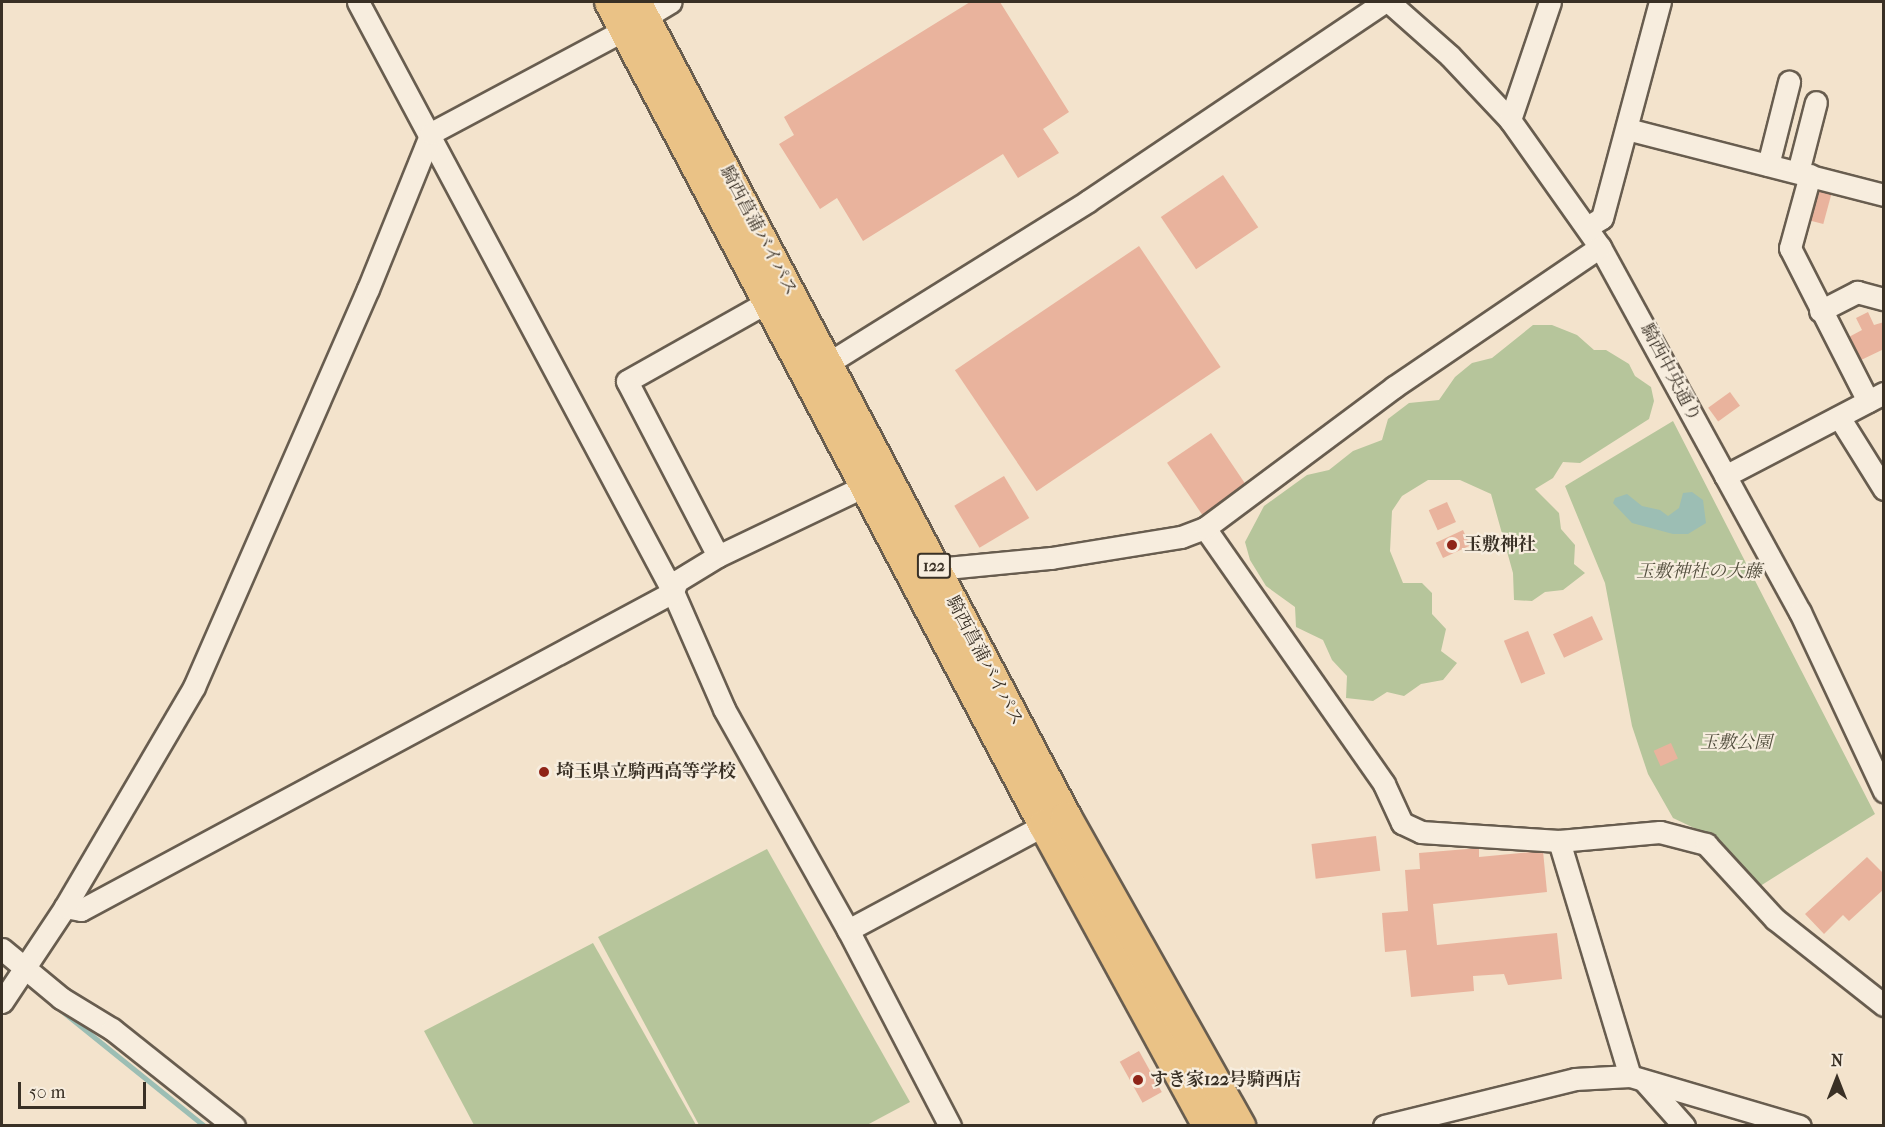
<!DOCTYPE html>
<html>
<head>
<meta charset="utf-8">
<style>
  body { margin:0 }
  #map { position:relative; width:1885px; height:1127px; overflow:hidden; background:#f3e3cc; font-family:"IM FELL French Canon","Noto Serif JP",serif }
  div>[style] { position:absolute }
  .green>* { inset:0; background:#b6c59b }
  .water>* { inset:0; background:#9cbeb4 }
  .stream>* { height:5px; margin:-2.5px; padding:0 2.5px; transform-origin:2.5px; border-radius:2.5px; background:#9cbeb4 }
  .building>* { inset:0; background:#e9b39d; transform-origin:0 0 }
  .roads { filter:drop-shadow(2px 0 #685d4f) drop-shadow(-2px 0 #685d4f) drop-shadow(0 2px #685d4f) drop-shadow(0 -2px #685d4f) }
  .minor>* { height:21px; margin:-10.5px; padding:0 10.5px; transform-origin:10.5px; border-radius:10.5px; background:#f7edde }
  .highway>* { height:30px; margin:-15px; padding:0 15px; transform-origin:15px; border-radius:15px; background:#eac286 }
  .dots>* { width:16px; height:16px; translate:-50% -50%; box-sizing:border-box; border:3px solid #f7edde; border-radius:50% }
  span { translate:-50% -50%; white-space:nowrap; text-align:center; line-height:1.15; -webkit-text-stroke:4.5px #f7edde; paint-order:stroke }
  .shield-label span { padding:2px 4px; background:#f7edde; border:2px solid; border-radius:4px; -webkit-text-stroke-width:0 }
  .shield-label { font-size:16px; color:#393025; font-weight:700 }
  .street-label { font-size:18px; color:#393025 }
  .poi-label { font-size:18px; color:#393025; font-weight:700 }
  .left { translate:0 -50%; text-align:left }
  .park-label { font-size:18px; color:#524e3d; font-style:italic }
  .frame { position:absolute; inset:0; border:3px solid #393025; pointer-events:none }
  .north { position:absolute; left:1807px; top:1049px; width:60px; height:60px; -webkit-text-stroke:4px #f7edde; paint-order:stroke; rotate:0deg; font-size:16px; font-weight:700; line-height:24px; text-align:center; color:#393025 }
  .north::after { content:''; display:block; margin:auto; width:21px; height:27px; background:#393025; clip-path:polygon(50% 0,100% 100%,50% 72%,0 100%) }
  .scale { position:absolute; left:18px; top:1082px; width:128px; height:27px; box-sizing:border-box; border:3px solid #393025; border-top:0; padding-left:8px; font-size:18px; line-height:21px; white-space:nowrap; color:#393025; -webkit-text-stroke:4px #f7edde; paint-order:stroke }
</style>
</head>
<body>
<div id="map">
  <div class="green">
    <i style="clip-path:polygon(1533px 325px,1552px 325px,1577px 335px,1594px 350px,1606px 350px,1629px 364px,1635px 376px,1651px 387px,1654px 401px,1649px 419px,1580px 463px,1563px 462px,1553px 478px,1535px 489px,1559px 513px,1561px 529px,1575px 545px,1574px 564px,1585px 573px,1563px 590px,1545px 592px,1532px 601px,1514px 600px,1513px 573px,1491px 494px,1460px 480px,1428px 480px,1402px 496px,1392px 511px,1390px 551px,1403px 583px,1422px 583px,1432px 593px,1432px 614px,1446px 629px,1441px 651px,1457px 663px,1443px 680px,1421px 684px,1404px 696px,1387px 692px,1373px 701px,1346px 698px,1347px 676px,1332px 660px,1323px 640px,1296px 627px,1295px 607px,1266px 586px,1250px 560px,1245px 542px,1264px 506px,1307px 475px,1329px 470px,1353px 451px,1382px 440px,1388px 419px,1409px 403px,1439px 400px,1455px 377px,1472px 363px,1492px 358px)"></i>
    <i style="clip-path:polygon(1673px 421px,1875px 814px,1757px 888px,1711px 836px,1673px 818px,1648px 774px,1632px 726px,1605px 583px,1565px 486px)"></i>
    <i style="clip-path:polygon(767px 849px,910px 1102px,867px 1125px,699px 1125px,598px 937px)"></i>
    <i style="clip-path:polygon(593px 943px,696px 1125px,474px 1125px,424px 1031px)"></i>
  </div>
  <div class="water">
    <i style="clip-path:polygon(1692px 492px,1703px 500px,1706px 523px,1688px 534px,1673px 534px,1632px 523px,1613px 503px,1615px 498px,1627px 494px,1642px 506px,1660px 510px,1668px 516px,1679px 508px,1683px 493px)"></i>
  </div>
  <div class="stream">
    <i style="left:58px;top:1008px;width:188px;rotate:38.9deg"></i>
  </div>
  <div class="building">
    <i style="clip-path:polygon(970px 2px,1000px 2px,1069px 112px,1043px 129px,1059px 153px,1018px 178px,1003px 154px,863px 241px,837px 198px,820px 209px,779px 144px,794px 135px,784px 117px)"></i>
    <i style="left:1223px;top:175px;width:63px;height:75px;rotate:56deg"></i>
    <i style="left:1812px;top:189px;width:20px;height:31px;rotate:15deg"></i>
    <i style="left:1139px;top:246px;width:146px;height:222px;rotate:56deg"></i>
    <i style="clip-path:polygon(1868px 312px,1874px 325px,1884px 322px,1884px 349px,1859px 361px,1847px 338px,1862px 330px,1856px 318px)"></i>
    <i style="left:1730px;top:392px;width:17px;height:27px;rotate:54deg"></i>
    <i style="left:1211px;top:433px;width:63px;height:53px;rotate:56deg"></i>
    <i style="left:1004px;top:476px;width:49px;height:58px;rotate:59deg"></i>
    <i style="left:1447px;top:502px;width:22px;height:20px;rotate:66deg"></i>
    <i style="left:1463px;top:530px;width:17px;height:30px;rotate:65deg"></i>
    <i style="left:1592px;top:616px;width:26px;height:43px;rotate:65deg"></i>
    <i style="left:1528px;top:631px;width:46px;height:26px;rotate:68deg"></i>
    <i style="left:1671px;top:743px;width:17px;height:19px;rotate:66deg"></i>
    <i style="left:1376px;top:836px;width:35px;height:65px;rotate:83deg"></i>
    <i style="clip-path:polygon(1479px 848px,1479px 857px,1543px 851px,1547px 892px,1433px 904px,1437px 945px,1557px 933px,1562px 979px,1508px 985px,1504px 974px,1473px 976px,1474px 991px,1411px 997px,1406px 950px,1385px 952px,1382px 913px,1408px 911px,1405px 870px,1420px 869px,1419px 853px)"></i>
    <i style="clip-path:polygon(1867px 857px,1884px 874px,1884px 889px,1849px 921px,1843px 915px,1824px 934px,1805px 914px)"></i>
    <i style="left:1139px;top:1051px;width:47px;height:22px;rotate:61deg"></i>
  </div>
  <div class="roads">
    <div class="minor">
      <i style="left:358px;top:2px;width:669px;rotate:61.9deg"></i>
      <i style="left:673px;top:592px;width:128px;rotate:66.4deg"></i>
      <i style="left:724px;top:709px;width:253px;rotate:60.7deg"></i>
      <i style="left:848px;top:930px;width:221px;rotate:62.5deg"></i>
      <i style="left:1389px;top:2px;width:81px;rotate:41.5deg"></i>
      <i style="left:1450px;top:56px;width:88px;rotate:46.8deg"></i>
      <i style="left:1510px;top:120px;width:156px;rotate:54.7deg"></i>
      <i style="left:1600px;top:247px;width:416px;rotate:61.3deg"></i>
      <i style="left:1800px;top:612px;width:198px;rotate:64.9deg"></i>
      <i style="left:644px;top:18px;width:31px;rotate:-31deg"></i>
      <i style="left:1510px;top:120px;width:125px;rotate:-71.3deg"></i>
      <i style="left:1627px;top:129px;width:265px;rotate:14.4deg"></i>
      <i style="left:1768px;top:165px;width:86px;rotate:-75.8deg"></i>
      <i style="left:1798px;top:172px;width:72px;rotate:-75.6deg"></i>
      <i style="left:1810px;top:175px;width:76px;rotate:105.3deg"></i>
      <i style="left:1790px;top:248px;width:172px;rotate:63deg"></i>
      <i style="left:1587px;top:227px;width:17px;rotate:-31deg"></i>
      <i style="left:1602px;top:218px;width:224px;rotate:-75deg"></i>
      <i style="left:1820px;top:311px;width:42px;rotate:-27.2deg"></i>
      <i style="left:1857px;top:292px;width:28px;rotate:15deg"></i>
      <i style="left:817px;top:370px;width:319px;rotate:-31.9deg"></i>
      <i style="left:1088px;top:201px;width:357px;rotate:-33.9deg"></i>
      <i style="left:1839px;top:417px;width:85px;rotate:58deg"></i>
      <i style="left:1725px;top:476px;width:179px;rotate:-27.6deg"></i>
      <i style="left:1205px;top:528px;width:312px;rotate:55deg"></i>
      <i style="left:1384px;top:784px;width:43px;rotate:65.2deg"></i>
      <i style="left:1402px;top:823px;width:21px;rotate:25deg"></i>
      <i style="left:1421px;top:832px;width:138px;rotate:3.7deg"></i>
      <i style="left:1559px;top:841px;width:101px;rotate:-5.1deg"></i>
      <i style="left:1660px;top:832px;width:48px;rotate:14.6deg"></i>
      <i style="left:1706px;top:844px;width:102px;rotate:47.4deg"></i>
      <i style="left:1775px;top:919px;width:139px;rotate:38.3deg"></i>
      <i style="left:718px;top:556px;width:197px;rotate:-117.5deg"></i>
      <i style="left:627px;top:381px;width:163px;rotate:-29.4deg"></i>
      <i style="left:936px;top:569px;width:116px;rotate:-5.5deg"></i>
      <i style="left:1051px;top:558px;width:132px;rotate:-9.2deg"></i>
      <i style="left:1181px;top:537px;width:26px;rotate:-21deg"></i>
      <i style="left:1205px;top:528px;width:236px;rotate:-36.7deg"></i>
      <i style="left:1394px;top:387px;width:249px;rotate:-34.2deg"></i>
      <i style="left:1559px;top:841px;width:245px;rotate:73.2deg"></i>
      <i style="left:65px;top:907px;width:16px;rotate:11deg"></i>
      <i style="left:81px;top:910px;width:672px;rotate:-28.24deg"></i>
      <i style="left:673px;top:592px;width:12px;rotate:-70deg"></i>
      <i style="left:677px;top:581px;width:48px;rotate:-31.4deg"></i>
      <i style="left:718px;top:556px;width:163px;rotate:-25.5deg"></i>
      <i style="left:848px;top:930px;width:222px;rotate:-28.2deg"></i>
      <i style="left:2px;top:949px;width:77px;rotate:39.7deg"></i>
      <i style="left:61px;top:998px;width:60px;rotate:31.3deg"></i>
      <i style="left:112px;top:1029px;width:156px;rotate:38.5deg"></i>
      <i style="left:2px;top:1002px;width:114px;rotate:-56.4deg"></i>
      <i style="left:65px;top:907px;width:255px;rotate:-59.6deg"></i>
      <i style="left:194px;top:687px;width:434px;rotate:-66.4deg"></i>
      <i style="left:368px;top:289px;width:168px;rotate:-68deg"></i>
      <i style="left:431px;top:133px;width:219px;rotate:-28.1deg"></i>
      <i style="left:1645px;top:1082px;width:59px;rotate:48.4deg"></i>
      <i style="left:1384px;top:1126px;width:197px;rotate:-13.8deg"></i>
      <i style="left:1575px;top:1079px;width:55px;rotate:-3.1deg"></i>
      <i style="left:1630px;top:1076px;width:177px;rotate:16.4deg"></i>
    </div>
    <div class="highway">
      <i style="left:610px;top:2px;width:930px;rotate:62.2deg"></i>
      <i style="left:1044px;top:825px;width:343px;rotate:61.4deg"></i>
      <i style="left:636px;top:2px;width:921px;rotate:62.18deg"></i>
      <i style="left:1066px;top:817px;width:355px;rotate:60.6deg"></i>
    </div>
  </div>
  <div class="dots">
    <i style="left:1452px;top:545px;background:#8f2418"></i>
    <i style="left:544px;top:772px;background:#8f2418"></i>
    <i style="left:1138px;top:1080px;background:#8f2418"></i>
  </div>
  <div class="shield-label">
    <span style="left:934px;top:566px">122</span>
  </div>
  <div class="street-label">
    <span style="left:758px;top:231px;rotate:62deg">騎西菖蒲バイパス</span>
    <span style="left:1670px;top:373px;rotate:62deg">騎西中央通り</span>
    <span style="left:984px;top:661px;rotate:62deg">騎西菖蒲バイパス</span>
  </div>
  <div class="poi-label">
    <span class="left" style="left:1464px;top:545px">玉敷神社</span>
    <span class="left" style="left:556px;top:772px">埼玉県立騎西高等学校</span>
    <span class="left" style="left:1150px;top:1080px">すき家122号騎西店</span>
  </div>
  <div class="park-label">
    <span style="left:1699px;top:572px">玉敷神社の大藤</span>
    <span style="left:1736px;top:743px">玉敷公園</span>
  </div>
  <div class="frame"></div>
  <div class="north">N</div>
  <div class="scale">50 m</div>
</div>
</body>
</html>
